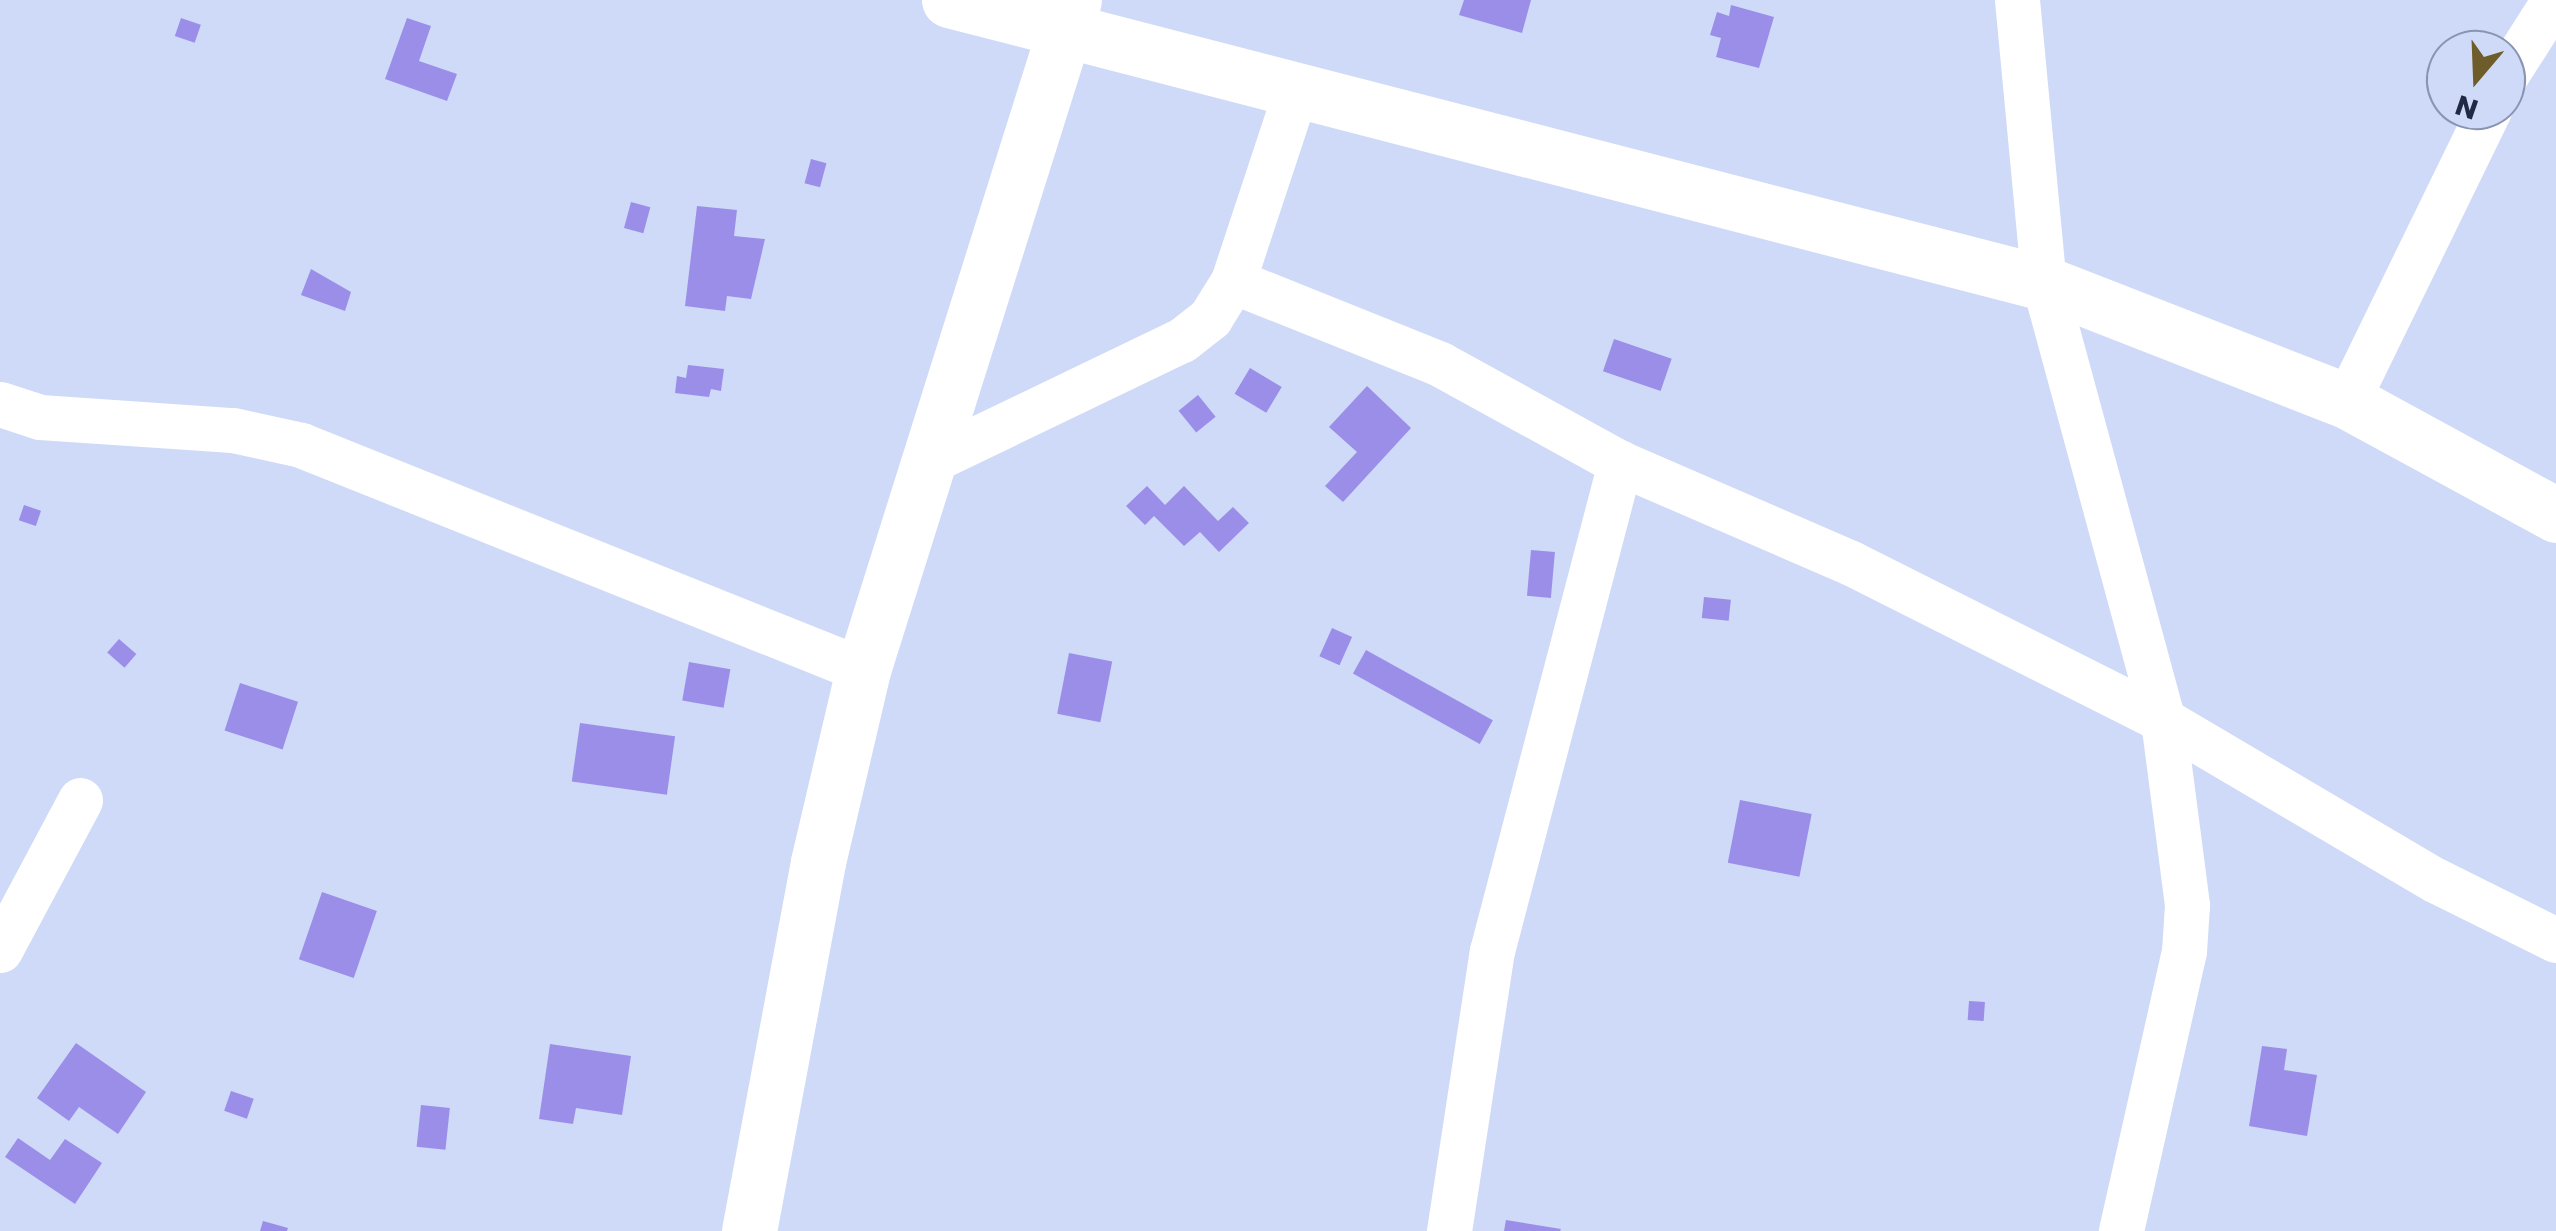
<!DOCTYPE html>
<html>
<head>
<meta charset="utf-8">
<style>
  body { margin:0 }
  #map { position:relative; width:2556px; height:1231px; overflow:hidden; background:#cedaf7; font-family:Poppins,sans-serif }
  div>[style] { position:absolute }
  .building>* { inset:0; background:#9b8ee9; transform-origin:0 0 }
  .street>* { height:45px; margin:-22.5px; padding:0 22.5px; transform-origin:22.5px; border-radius:22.5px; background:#fff }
  .secondary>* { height:55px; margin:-27.5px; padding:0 27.5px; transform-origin:27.5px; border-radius:27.5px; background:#fff }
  span { translate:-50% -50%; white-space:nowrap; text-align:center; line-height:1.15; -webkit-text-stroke:9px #cedaf7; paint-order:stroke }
  .north { position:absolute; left:2426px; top:30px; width:100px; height:100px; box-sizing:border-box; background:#cedaf7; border:2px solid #8894b0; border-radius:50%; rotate:199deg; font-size:28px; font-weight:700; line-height:40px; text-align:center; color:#202a45 }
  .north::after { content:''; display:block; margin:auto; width:35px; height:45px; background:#6f5c2b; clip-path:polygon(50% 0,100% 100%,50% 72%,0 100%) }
</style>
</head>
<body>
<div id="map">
  <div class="building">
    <i style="clip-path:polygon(1464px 0,1531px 0,1522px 33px,1459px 15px)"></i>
    <i style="clip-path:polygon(1731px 5px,1774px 17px,1759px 68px,1716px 57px,1721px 38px,1710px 35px,1717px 12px,1729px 16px)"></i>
    <i style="left:181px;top:18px;width:21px;height:19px;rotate:19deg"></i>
    <i style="clip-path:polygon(407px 18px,431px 26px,419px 61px,457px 74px,447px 101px,385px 79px)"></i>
    <i style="left:811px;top:159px;width:16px;height:25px;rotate:15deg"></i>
    <i style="left:631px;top:202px;width:20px;height:27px;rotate:15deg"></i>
    <i style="clip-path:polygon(697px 206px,737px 210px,734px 236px,765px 239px,751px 299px,727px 296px,725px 311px,685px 306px)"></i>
    <i style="clip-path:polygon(311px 269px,351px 292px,345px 311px,301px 295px)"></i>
    <i style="left:1614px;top:339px;width:61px;height:34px;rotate:19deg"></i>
    <i style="clip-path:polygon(688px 365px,724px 369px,721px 391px,711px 389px,709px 397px,675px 393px,677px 376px,686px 378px)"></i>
    <i style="left:1250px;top:368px;width:37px;height:30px;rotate:31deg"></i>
    <i style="clip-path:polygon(1367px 386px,1411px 428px,1343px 502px,1325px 486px,1357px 452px,1329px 427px)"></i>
    <i style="left:1198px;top:395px;width:28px;height:25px;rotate:51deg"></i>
    <i style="clip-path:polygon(1147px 486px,1165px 505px,1184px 486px,1218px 521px,1233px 507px,1249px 523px,1219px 552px,1200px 532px,1184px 546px,1154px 516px,1145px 525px,1126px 506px)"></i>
    <i style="left:24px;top:505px;width:18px;height:16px;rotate:19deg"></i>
    <i style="left:1531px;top:550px;width:24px;height:46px;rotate:5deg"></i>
    <i style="left:1704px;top:597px;width:27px;height:21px;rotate:6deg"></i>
    <i style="left:1332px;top:628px;width:22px;height:31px;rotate:24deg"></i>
    <i style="left:119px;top:639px;width:23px;height:18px;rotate:41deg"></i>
    <i style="left:1366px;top:650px;width:145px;height:27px;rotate:29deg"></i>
    <i style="left:1069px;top:653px;width:44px;height:62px;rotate:11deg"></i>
    <i style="left:689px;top:662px;width:42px;height:39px;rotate:10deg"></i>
    <i style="left:240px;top:683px;width:61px;height:50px;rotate:18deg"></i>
    <i style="left:580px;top:723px;width:96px;height:59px;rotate:8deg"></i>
    <i style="left:1740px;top:800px;width:73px;height:64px;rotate:11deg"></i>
    <i style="left:322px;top:892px;width:58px;height:71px;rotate:19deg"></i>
    <i style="left:1969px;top:1001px;width:16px;height:19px;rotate:4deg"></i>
    <i style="clip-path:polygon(76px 1043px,146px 1092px,118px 1134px,79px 1107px,69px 1121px,37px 1098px)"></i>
    <i style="clip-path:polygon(550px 1044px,631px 1056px,622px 1115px,576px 1108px,573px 1124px,539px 1119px)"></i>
    <i style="clip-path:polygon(2262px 1046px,2287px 1049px,2284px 1070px,2317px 1075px,2307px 1136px,2249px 1126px)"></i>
    <i style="left:231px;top:1091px;width:24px;height:21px;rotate:19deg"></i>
    <i style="left:421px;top:1105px;width:29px;height:42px;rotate:6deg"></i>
    <i style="clip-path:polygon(18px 1138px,50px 1160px,65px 1139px,102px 1163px,75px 1204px,5px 1157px)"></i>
    <i style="clip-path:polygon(1506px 1220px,1561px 1229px,1560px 1231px,1504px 1231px)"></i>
    <i style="clip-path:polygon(263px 1221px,288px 1228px,287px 1231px,260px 1231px)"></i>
  </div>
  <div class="street">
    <i style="left:2017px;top:0;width:284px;rotate:84.6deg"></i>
    <i style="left:2044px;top:283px;width:453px;rotate:74.8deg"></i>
    <i style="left:2163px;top:720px;width:187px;rotate:82.6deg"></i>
    <i style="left:2187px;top:905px;width:46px;rotate:93.7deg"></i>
    <i style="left:2184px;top:951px;width:287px;rotate:102.7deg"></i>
    <i style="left:2506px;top:75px;width:89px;rotate:-57.4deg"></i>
    <i style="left:1233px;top:281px;width:223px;rotate:21.8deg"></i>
    <i style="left:1440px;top:364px;width:205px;rotate:28.8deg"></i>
    <i style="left:1620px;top:463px;width:252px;rotate:23.4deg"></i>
    <i style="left:1851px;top:563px;width:349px;rotate:26.7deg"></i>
    <i style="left:2163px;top:720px;width:316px;rotate:30.5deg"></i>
    <i style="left:2435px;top:880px;width:135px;rotate:26.4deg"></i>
    <i style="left:2347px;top:401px;width:324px;rotate:-64deg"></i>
    <i style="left:0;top:404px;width:42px;rotate:18deg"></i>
    <i style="left:40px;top:417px;width:193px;rotate:3.9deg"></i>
    <i style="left:233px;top:430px;width:70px;rotate:12.4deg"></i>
    <i style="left:301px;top:445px;width:605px;rotate:21.82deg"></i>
    <i style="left:928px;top:462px;width:282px;rotate:-25.7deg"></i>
    <i style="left:1182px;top:340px;width:36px;rotate:-38deg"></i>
    <i style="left:1210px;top:318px;width:44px;rotate:-58.1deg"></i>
    <i style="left:1233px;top:281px;width:204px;rotate:-71.7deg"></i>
    <i style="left:0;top:950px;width:170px;rotate:-61.9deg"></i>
    <i style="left:1449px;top:1231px;width:283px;rotate:-81.3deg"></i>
    <i style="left:1492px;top:951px;width:505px;rotate:-75.3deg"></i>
  </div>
  <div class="secondary">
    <i style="left:949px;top:0;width:1131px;rotate:14.49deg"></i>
    <i style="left:2044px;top:283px;width:325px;rotate:21.3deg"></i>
    <i style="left:2347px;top:401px;width:238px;rotate:28.6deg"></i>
    <i style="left:749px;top:1231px;width:375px;rotate:-79.4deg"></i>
    <i style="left:818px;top:862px;width:197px;rotate:-76.8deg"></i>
    <i style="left:863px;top:670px;width:702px;rotate:-72.52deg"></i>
  </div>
  <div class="north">N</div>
</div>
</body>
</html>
